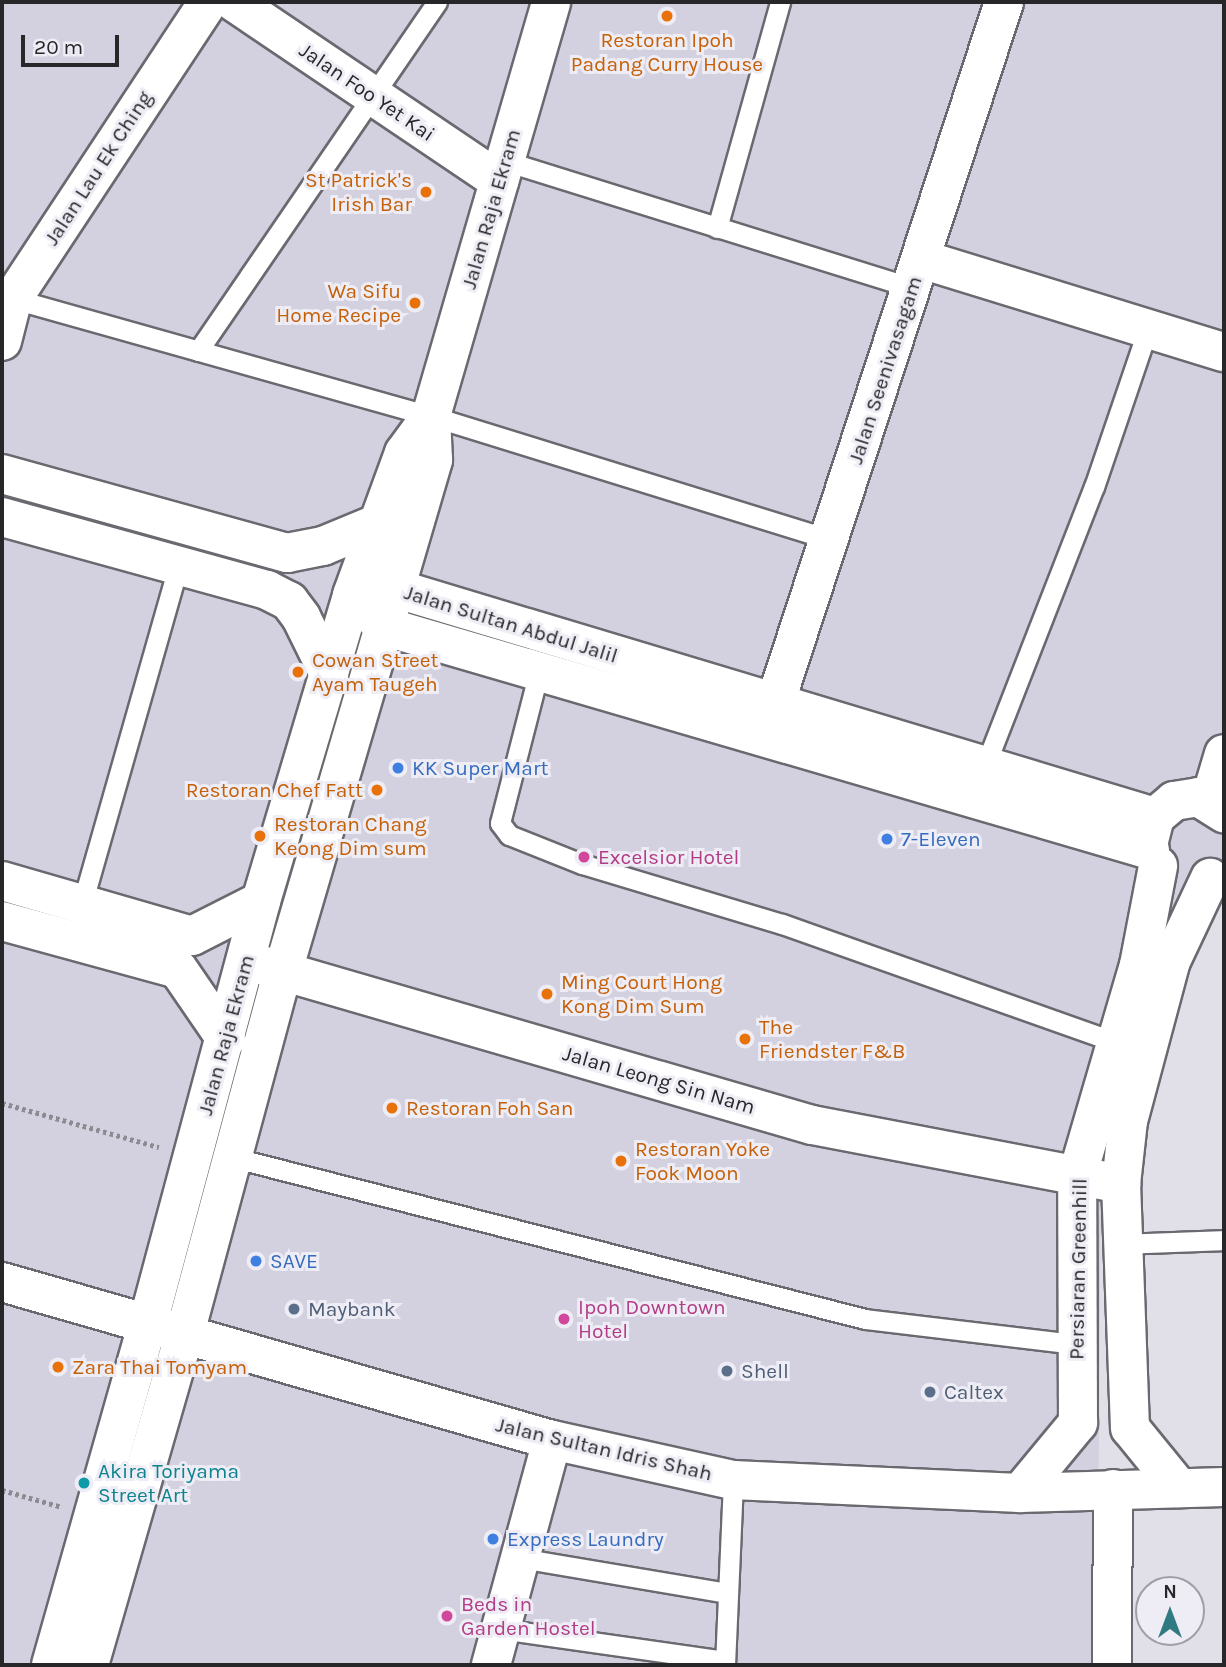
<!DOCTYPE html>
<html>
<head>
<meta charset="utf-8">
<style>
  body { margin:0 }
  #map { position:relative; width:1226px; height:1667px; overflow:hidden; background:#e1dfe8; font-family:Karla,sans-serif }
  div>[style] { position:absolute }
  .built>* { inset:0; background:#d3d1df }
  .path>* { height:4.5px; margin-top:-2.25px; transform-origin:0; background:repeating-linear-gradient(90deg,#8c8b92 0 3.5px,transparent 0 7px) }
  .roads { filter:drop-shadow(2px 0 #6a6970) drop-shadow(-2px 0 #6a6970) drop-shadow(0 2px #6a6970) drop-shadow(0 -2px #6a6970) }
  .service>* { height:19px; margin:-9.5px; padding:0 9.5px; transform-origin:9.5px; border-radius:9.5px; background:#fff }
  .minor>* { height:38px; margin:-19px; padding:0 19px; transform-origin:19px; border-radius:19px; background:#fff }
  .tertiary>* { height:38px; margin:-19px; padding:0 19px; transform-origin:19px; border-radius:19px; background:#fff }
  .primary>* { height:38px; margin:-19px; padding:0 19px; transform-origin:19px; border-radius:19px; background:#fff }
  .trunk>* { height:38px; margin:-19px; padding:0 19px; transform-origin:19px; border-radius:19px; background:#fff }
  .dots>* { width:19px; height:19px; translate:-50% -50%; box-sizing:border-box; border:4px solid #eeedf5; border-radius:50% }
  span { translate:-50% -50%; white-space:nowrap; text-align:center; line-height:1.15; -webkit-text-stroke:6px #eeedf5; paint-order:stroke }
  .food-label { font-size:21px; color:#c56008 }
  .right { translate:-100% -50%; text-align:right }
  .left { translate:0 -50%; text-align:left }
  .street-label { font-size:21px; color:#27272a }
  .shop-label { font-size:21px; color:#366cbe }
  .hotel-label { font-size:21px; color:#b23c85 }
  .service-label { font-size:21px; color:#4e5e75 }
  .culture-label { font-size:21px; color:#0d838f }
  .frame { position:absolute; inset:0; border:4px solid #27272a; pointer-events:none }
  .north { position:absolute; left:1135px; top:1576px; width:70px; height:70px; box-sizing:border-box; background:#eeedf5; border:2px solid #9e9ea4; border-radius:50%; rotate:0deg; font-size:19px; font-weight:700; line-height:28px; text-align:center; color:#27272a }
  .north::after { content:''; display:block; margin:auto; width:24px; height:32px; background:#317a81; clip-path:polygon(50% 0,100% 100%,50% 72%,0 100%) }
  .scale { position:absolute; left:21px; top:35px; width:98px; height:32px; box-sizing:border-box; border:4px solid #27272a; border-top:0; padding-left:9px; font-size:21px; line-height:24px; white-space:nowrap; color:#27272a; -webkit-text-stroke:5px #eeedf5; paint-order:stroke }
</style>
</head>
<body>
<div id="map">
  <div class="built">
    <i style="clip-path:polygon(2px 2px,1224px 2px,1224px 866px,1101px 1185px,1098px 1547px,1121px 1665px,2px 1665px)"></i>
  </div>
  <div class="path">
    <i style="left:2px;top:1103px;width:163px;rotate:15.7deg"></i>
    <i style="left:2px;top:1490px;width:62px;rotate:15.8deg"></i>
  </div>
  <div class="roads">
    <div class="service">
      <i style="left:505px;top:161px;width:426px;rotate:17.3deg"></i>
      <i style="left:717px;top:228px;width:235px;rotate:-74.4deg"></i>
      <i style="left:7px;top:297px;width:440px;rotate:15.7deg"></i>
      <i style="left:431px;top:416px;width:417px;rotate:17.2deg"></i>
      <i style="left:198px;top:351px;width:423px;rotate:-55.6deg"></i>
      <i style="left:539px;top:671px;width:157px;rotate:104.4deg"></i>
      <i style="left:500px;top:823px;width:15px;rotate:53deg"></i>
      <i style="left:509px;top:835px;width:79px;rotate:21.7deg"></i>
      <i style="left:582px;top:864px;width:209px;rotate:16.7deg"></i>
      <i style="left:782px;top:924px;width:354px;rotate:19.5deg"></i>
      <i style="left:985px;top:766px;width:300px;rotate:-68.7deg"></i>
      <i style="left:1094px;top:487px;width:168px;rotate:-71.2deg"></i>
      <i style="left:82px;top:904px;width:354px;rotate:-74.1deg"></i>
      <i style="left:231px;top:1157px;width:654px;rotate:14.33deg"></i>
      <i style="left:865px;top:1319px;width:211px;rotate:6.8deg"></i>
      <i style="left:1122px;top:1244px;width:102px;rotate:-2.2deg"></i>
      <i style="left:520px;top:1558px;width:211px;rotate:9.6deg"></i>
      <i style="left:501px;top:1629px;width:226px;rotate:8.1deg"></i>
      <i style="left:725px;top:1665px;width:185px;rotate:-87.5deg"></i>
    </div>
    <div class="minor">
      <i style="left:234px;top:2px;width:320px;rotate:34deg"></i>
      <i style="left:921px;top:259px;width:317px;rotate:17.1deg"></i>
      <i style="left:2px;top:341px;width:44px;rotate:-75.7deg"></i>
      <i style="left:13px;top:298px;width:354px;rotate:-56.6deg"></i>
      <i style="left:2px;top:881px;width:198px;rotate:16.1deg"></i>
      <i style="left:192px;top:936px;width:77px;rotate:-26.9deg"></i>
      <i style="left:2px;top:921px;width:182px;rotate:15.3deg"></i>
      <i style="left:178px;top:969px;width:85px;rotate:55.6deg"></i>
      <i style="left:251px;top:962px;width:584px;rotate:16.2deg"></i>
      <i style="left:812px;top:1125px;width:315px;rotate:10.8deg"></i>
      <i style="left:491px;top:1665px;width:233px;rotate:-74.8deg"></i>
    </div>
    <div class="tertiary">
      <i style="left:2px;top:474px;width:296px;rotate:15.5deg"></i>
      <i style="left:287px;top:553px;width:37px;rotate:-11deg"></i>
      <i style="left:323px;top:546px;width:57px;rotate:-22.5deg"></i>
      <i style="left:2px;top:517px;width:275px;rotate:15.4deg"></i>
      <i style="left:267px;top:590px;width:25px;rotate:27deg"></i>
      <i style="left:289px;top:601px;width:20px;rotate:53deg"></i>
      <i style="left:301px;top:617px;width:64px;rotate:63.8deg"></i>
      <i style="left:368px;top:592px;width:26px;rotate:-9deg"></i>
      <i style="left:394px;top:588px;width:795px;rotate:16.75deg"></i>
      <i style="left:366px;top:609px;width:24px;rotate:45deg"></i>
      <i style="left:383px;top:626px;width:799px;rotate:16.28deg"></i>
      <i style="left:767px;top:728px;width:764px;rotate:-71.92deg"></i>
      <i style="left:1210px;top:801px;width:49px;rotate:-73.4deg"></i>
      <i style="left:1149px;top:841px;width:25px;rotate:-76deg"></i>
      <i style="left:1155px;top:817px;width:25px;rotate:-40deg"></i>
      <i style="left:1174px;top:801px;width:24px;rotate:-9deg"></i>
      <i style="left:1198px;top:797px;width:31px;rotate:32deg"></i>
      <i style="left:148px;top:1323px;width:437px;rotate:-75deg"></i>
      <i style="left:261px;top:901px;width:319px;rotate:-73.4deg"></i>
      <i style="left:352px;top:595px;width:151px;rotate:-69.9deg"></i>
      <i style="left:404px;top:453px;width:46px;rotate:-53.9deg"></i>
      <i style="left:185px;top:1333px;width:375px;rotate:-74.9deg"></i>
      <i style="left:283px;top:971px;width:533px;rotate:-73.64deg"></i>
      <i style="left:433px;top:460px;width:44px;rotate:-92.6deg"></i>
      <i style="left:431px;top:416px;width:431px;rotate:-73.8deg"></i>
      <i style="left:1179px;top:1488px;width:77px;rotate:-129.2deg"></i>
      <i style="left:1130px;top:1428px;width:244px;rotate:-92.1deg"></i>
      <i style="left:1121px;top:1184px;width:63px;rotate:-83.7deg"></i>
      <i style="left:1128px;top:1121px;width:166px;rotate:-75deg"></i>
      <i style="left:1171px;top:961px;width:92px;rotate:-64.8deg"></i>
      <i style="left:1020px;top:1493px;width:91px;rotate:-50.4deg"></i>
      <i style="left:1078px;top:1423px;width:246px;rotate:-90.2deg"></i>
      <i style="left:1077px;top:1177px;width:221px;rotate:-73.7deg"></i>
      <i style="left:1139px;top:965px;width:101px;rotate:-79.1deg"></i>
      <i style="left:1112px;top:1665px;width:176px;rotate:-89.7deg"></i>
    </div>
    <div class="primary">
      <i style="left:51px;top:1665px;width:355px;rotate:-74.2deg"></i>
      <i style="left:89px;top:1665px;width:346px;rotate:-73.9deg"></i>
    </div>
    <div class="trunk">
      <i style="left:2px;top:1282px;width:572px;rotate:16.03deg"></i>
      <i style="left:552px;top:1440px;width:185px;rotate:12.5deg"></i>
      <i style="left:733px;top:1480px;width:287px;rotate:2.6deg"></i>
      <i style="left:1020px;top:1493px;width:204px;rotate:-1.7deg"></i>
    </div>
  </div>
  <div class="dots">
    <i style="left:667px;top:16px;background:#e8710a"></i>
    <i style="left:426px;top:192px;background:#e8710a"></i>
    <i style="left:415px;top:303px;background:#e8710a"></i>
    <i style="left:298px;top:672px;background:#e8710a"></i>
    <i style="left:398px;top:768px;background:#3f7fe0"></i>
    <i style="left:377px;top:790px;background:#e8710a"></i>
    <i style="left:260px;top:836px;background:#e8710a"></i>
    <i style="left:887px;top:839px;background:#3f7fe0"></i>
    <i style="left:584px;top:857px;background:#d1479c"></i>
    <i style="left:547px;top:994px;background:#e8710a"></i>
    <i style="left:745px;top:1039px;background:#e8710a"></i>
    <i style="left:392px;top:1108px;background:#e8710a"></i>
    <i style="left:621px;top:1161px;background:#e8710a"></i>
    <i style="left:256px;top:1261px;background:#3f7fe0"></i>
    <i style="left:294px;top:1309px;background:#5c6f8a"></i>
    <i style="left:564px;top:1319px;background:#d1479c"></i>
    <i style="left:58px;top:1367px;background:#e8710a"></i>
    <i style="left:727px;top:1371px;background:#5c6f8a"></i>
    <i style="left:930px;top:1392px;background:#5c6f8a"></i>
    <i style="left:84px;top:1483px;background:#0f9aa8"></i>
    <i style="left:493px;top:1539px;background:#3f7fe0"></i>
    <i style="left:447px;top:1616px;background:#d1479c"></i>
  </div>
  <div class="food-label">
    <span style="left:667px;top:52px">Restoran Ipoh<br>Padang Curry House</span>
    <span class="right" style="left:412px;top:192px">St Patrick's<br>Irish Bar</span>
    <span class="right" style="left:401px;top:303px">Wa Sifu<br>Home Recipe</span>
    <span class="left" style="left:312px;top:672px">Cowan Street<br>Ayam Taugeh</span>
    <span class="right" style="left:363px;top:790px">Restoran Chef Fatt</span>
    <span class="left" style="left:274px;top:836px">Restoran Chang<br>Keong Dim sum</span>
    <span class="left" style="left:561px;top:994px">Ming Court Hong<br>Kong Dim Sum</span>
    <span class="left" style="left:759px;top:1039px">The<br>Friendster F&amp;B</span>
    <span class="left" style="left:406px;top:1108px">Restoran Foh San</span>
    <span class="left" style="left:635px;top:1161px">Restoran Yoke<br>Fook Moon</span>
    <span class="left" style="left:72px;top:1367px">Zara Thai Tomyam</span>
  </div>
  <div class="street-label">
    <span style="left:367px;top:92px;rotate:34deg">Jalan Foo Yet Kai</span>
    <span style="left:98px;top:168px;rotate:-57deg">Jalan Lau Ek Ching</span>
    <span style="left:491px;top:209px;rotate:-74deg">Jalan Raja Ekram</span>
    <span style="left:885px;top:370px;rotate:-72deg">Jalan Seenivasagam</span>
    <span style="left:511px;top:624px;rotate:17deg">Jalan Sultan Abdul Jalil</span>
    <span style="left:226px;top:1035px;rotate:-75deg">Jalan Raja Ekram</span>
    <span style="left:659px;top:1080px;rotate:16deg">Jalan Leong Sin Nam</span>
    <span style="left:1078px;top:1269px;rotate:-89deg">Persiaran Greenhill</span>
    <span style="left:604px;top:1449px;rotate:13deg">Jalan Sultan Idris Shah</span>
  </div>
  <div class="shop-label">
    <span class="left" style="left:412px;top:768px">KK Super Mart</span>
    <span class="left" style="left:901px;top:839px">7-Eleven</span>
    <span class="left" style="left:270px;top:1261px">SAVE</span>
    <span class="left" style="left:507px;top:1539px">Express Laundry</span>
  </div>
  <div class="hotel-label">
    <span class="left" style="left:598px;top:857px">Excelsior Hotel</span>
    <span class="left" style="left:578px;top:1319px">Ipoh Downtown<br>Hotel</span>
    <span class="left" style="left:461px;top:1616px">Beds in<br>Garden Hostel</span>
  </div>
  <div class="service-label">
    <span class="left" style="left:308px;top:1309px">Maybank</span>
    <span class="left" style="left:741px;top:1371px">Shell</span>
    <span class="left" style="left:944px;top:1392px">Caltex</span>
  </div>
  <div class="culture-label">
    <span class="left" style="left:98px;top:1483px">Akira Toriyama<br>Street Art</span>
  </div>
  <div class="frame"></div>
  <div class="north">N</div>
  <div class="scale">20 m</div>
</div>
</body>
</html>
